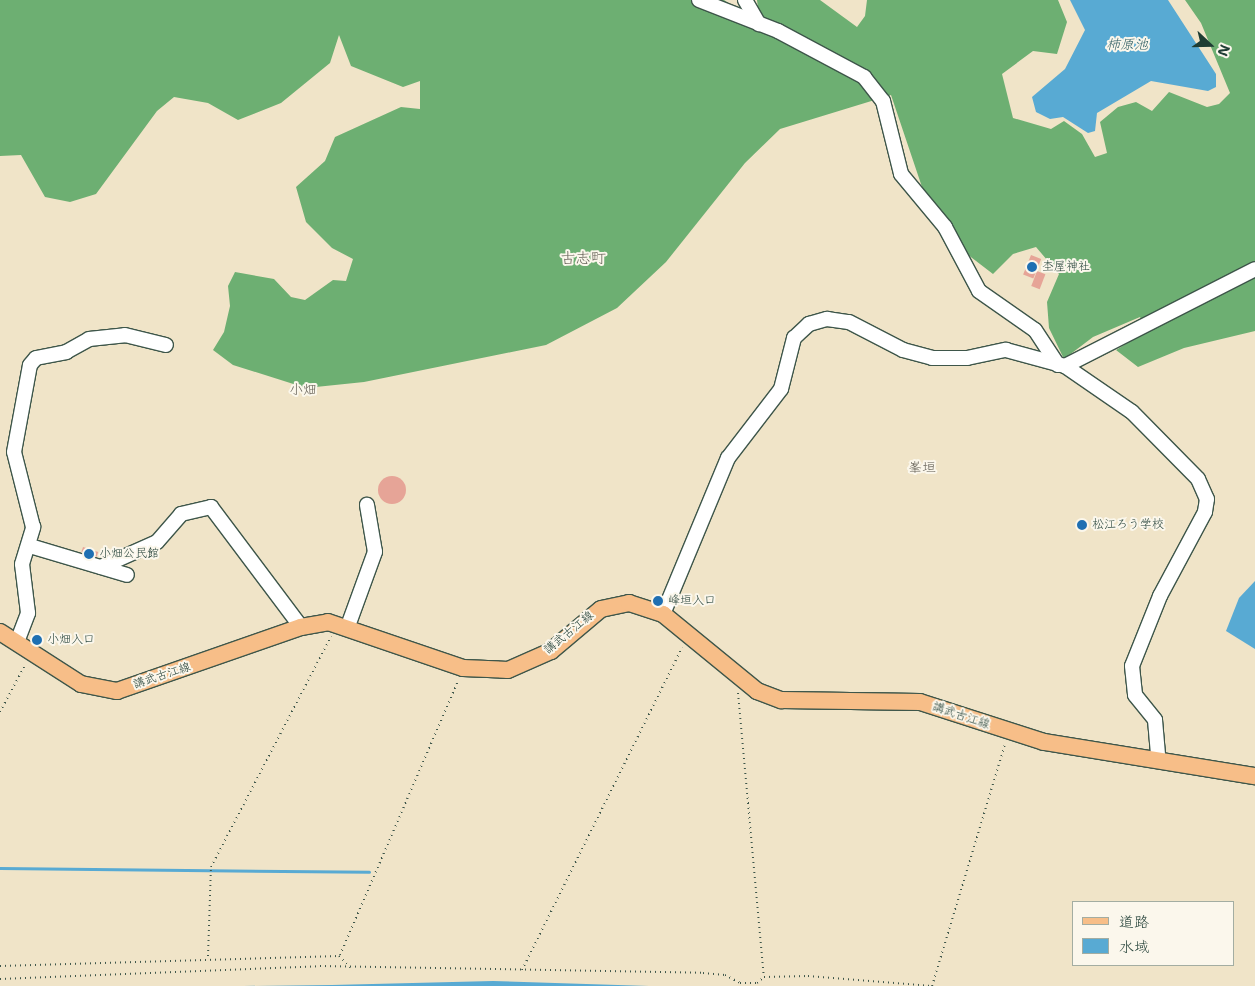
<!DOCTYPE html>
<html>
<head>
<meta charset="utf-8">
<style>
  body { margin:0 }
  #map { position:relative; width:1255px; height:986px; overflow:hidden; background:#f0e4c8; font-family:"Shantell Sans","Klee One",sans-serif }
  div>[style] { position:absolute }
  .forest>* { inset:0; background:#6daf72 }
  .water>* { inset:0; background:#58aad3 }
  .stream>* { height:3px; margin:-1.5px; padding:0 1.5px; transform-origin:1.5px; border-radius:1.5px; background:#58aad3 }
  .building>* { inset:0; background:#e6a497; transform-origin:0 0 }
  .round { border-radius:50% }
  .path>* { height:2px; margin-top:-1px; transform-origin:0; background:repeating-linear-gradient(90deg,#3e564a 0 1px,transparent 0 5px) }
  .roads { filter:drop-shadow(1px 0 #3e564a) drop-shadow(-1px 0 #3e564a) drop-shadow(0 1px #3e564a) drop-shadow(0 -1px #3e564a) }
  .minor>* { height:14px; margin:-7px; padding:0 7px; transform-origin:7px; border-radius:7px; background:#fff }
  .major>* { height:16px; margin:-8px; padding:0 8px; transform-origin:8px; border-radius:8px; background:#f7be88 }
  .dots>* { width:14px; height:14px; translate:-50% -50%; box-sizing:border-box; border:2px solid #fbf7ec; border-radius:50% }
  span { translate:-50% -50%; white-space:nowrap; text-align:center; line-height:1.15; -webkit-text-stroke:4px #fbf7ec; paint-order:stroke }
  .poi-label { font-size:12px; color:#1f3d34 }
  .left { translate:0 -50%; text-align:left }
  .street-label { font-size:12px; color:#1f3d34 }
  .water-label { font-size:14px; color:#305e64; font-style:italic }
  .neighbourhood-label { font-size:14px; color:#656157 }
  .quarter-label { font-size:15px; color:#656157 }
  .legend { position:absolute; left:1072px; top:901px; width:162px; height:65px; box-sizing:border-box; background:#fbf7ec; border:1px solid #a3ada2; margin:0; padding:6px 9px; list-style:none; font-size:15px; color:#1f3d34 }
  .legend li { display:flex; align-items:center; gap:10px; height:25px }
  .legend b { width:25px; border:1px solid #a3ada2 }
  .north { position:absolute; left:1185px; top:20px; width:50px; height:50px; -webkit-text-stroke:4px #fbf7ec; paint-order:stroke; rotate:111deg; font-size:14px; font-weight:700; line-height:20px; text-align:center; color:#1f3d34 }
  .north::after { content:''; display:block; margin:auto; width:18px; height:22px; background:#1f3d34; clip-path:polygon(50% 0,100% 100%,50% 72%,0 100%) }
</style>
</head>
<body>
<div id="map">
  <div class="forest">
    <i style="clip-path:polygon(0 0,724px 0,750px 17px,758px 8px,757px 0,820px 0,857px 27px,865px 16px,867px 0,1058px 0,1067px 22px,1057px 54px,1033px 51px,1002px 74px,1013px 118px,1051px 129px,1064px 121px,1082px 134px,1095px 157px,1107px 153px,1100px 122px,1118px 107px,1136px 102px,1152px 111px,1169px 92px,1207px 107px,1219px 104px,1230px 93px,1201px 23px,1185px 0,1255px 0,1255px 331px,1184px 348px,1138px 367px,1116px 350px,1147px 331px,1140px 317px,1093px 337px,1064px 359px,1049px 328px,1047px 302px,1059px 274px,1036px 247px,1013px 254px,993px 274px,963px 251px,949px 220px,922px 187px,891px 95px,780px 129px,745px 163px,666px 262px,617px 308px,546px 345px,364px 382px,306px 388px,233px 365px,213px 350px,224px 332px,230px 306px,228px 286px,235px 272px,274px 279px,291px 297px,305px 300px,333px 280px,346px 281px,353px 259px,332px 248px,306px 222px,296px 187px,325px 161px,335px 137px,401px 107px,420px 109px,420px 81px,403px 87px,351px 66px,339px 35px,330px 63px,281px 103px,238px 120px,208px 103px,174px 97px,157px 111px,96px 194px,70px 202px,45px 197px,21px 155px,0 156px)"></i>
  </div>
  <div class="water">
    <i style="clip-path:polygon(1070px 0,1168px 0,1216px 74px,1216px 87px,1208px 91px,1151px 81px,1097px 113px,1095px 131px,1088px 133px,1063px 117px,1050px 119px,1036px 112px,1032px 97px,1065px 69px,1085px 30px)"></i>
    <i style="clip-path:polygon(1255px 581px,1255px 649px,1226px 631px,1239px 598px)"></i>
    <i style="clip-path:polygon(493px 981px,649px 986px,244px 986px,332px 985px)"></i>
  </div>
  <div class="stream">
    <i style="left:0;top:868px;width:369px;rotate:0.6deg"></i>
  </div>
  <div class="building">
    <i style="left:1031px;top:255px;width:11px;height:21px;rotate:22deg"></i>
    <i style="left:1037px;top:271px;width:9px;height:16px;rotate:21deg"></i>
    <i class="round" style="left:378px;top:476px;width:28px;height:28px"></i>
    <i style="left:83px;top:547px;width:16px;height:5px;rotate:18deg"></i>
  </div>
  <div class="path">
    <i style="left:738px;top:693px;width:285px;rotate:84.8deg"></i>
    <i style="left:0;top:712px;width:53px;rotate:-62deg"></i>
    <i style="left:340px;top:955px;width:298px;rotate:-66.7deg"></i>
    <i style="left:208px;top:956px;width:89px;rotate:-88.1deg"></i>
    <i style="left:211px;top:867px;width:260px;rotate:-62.5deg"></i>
    <i style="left:0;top:966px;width:339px;rotate:-1.7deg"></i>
    <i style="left:339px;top:956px;width:17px;rotate:45deg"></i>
    <i style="left:522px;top:970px;width:360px;rotate:-63.6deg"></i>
    <i style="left:0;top:979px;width:320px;rotate:-2.3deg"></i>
    <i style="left:320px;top:966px;width:383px;rotate:1deg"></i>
    <i style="left:703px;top:973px;width:22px;rotate:5deg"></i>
    <i style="left:725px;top:975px;width:17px;rotate:28deg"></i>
    <i style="left:740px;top:983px;width:17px"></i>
    <i style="left:757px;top:983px;width:9px;rotate:-41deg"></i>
    <i style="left:764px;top:977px;width:44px;rotate:-1.3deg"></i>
    <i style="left:808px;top:976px;width:124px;rotate:4.6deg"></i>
    <i style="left:932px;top:986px;width:253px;rotate:-73.2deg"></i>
  </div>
  <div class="roads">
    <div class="minor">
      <i style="left:699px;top:0;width:85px;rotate:21.4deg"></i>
      <i style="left:778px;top:31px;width:98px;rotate:28.1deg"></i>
      <i style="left:864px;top:77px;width:31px;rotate:52deg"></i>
      <i style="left:883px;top:101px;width:75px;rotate:76.1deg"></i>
      <i style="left:901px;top:174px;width:69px;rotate:50.3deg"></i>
      <i style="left:945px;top:227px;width:72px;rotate:62deg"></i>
      <i style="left:979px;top:291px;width:68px;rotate:34.9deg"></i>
      <i style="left:1035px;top:330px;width:42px;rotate:56.7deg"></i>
      <i style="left:745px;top:0;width:28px;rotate:60deg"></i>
      <i style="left:1065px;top:366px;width:213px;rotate:-27deg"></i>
      <i style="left:30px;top:546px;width:101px;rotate:16.6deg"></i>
      <i style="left:101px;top:567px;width:61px;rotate:-24.1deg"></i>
      <i style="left:157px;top:542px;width:37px;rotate:-49deg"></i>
      <i style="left:181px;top:514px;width:31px;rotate:-13deg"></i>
      <i style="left:211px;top:507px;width:150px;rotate:53.1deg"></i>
      <i style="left:663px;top:614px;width:169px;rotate:-67.4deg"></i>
      <i style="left:728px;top:458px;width:87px;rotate:-52.5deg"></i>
      <i style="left:781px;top:389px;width:53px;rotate:-75.7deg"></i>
      <i style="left:794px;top:338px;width:21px;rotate:-43deg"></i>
      <i style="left:809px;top:324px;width:19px;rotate:-16deg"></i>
      <i style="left:827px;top:319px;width:22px;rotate:8deg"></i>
      <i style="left:849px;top:322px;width:61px;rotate:27.4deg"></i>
      <i style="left:903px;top:350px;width:30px;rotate:15deg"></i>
      <i style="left:932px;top:358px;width:35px"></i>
      <i style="left:967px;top:358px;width:40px;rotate:-12deg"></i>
      <i style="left:1006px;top:350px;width:61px;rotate:15.2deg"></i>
      <i style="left:1065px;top:366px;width:81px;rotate:34.5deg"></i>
      <i style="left:1132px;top:412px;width:94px;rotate:45.4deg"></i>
      <i style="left:1198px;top:479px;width:22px;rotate:66deg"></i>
      <i style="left:1207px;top:499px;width:13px;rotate:99deg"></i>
      <i style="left:1205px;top:512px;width:95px;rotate:118.2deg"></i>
      <i style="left:1160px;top:596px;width:75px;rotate:111.8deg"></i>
      <i style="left:1132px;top:666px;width:29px;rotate:84deg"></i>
      <i style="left:1135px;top:695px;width:32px;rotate:51deg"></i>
      <i style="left:1155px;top:720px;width:37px;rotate:85deg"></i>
      <i style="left:348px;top:626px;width:79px;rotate:-70deg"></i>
      <i style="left:375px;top:552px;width:48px;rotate:-99.7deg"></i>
      <i style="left:17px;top:642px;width:31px;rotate:-69deg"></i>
      <i style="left:28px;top:613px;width:49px;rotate:-97deg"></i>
      <i style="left:22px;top:564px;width:39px;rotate:-73deg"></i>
      <i style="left:33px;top:527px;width:77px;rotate:-104.2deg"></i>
      <i style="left:14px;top:452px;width:88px;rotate:-79.6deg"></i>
      <i style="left:30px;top:365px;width:9px;rotate:-49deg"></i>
      <i style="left:36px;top:358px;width:31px;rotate:-11deg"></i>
      <i style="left:66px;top:352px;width:26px;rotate:-29deg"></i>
      <i style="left:89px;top:339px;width:36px;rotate:-6deg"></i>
      <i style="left:125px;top:335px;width:42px;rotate:13.7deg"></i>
    </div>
    <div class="major">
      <i style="left:0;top:632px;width:96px;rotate:32.7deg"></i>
      <i style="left:81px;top:684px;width:37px;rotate:11deg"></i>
      <i style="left:117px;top:691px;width:195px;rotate:-19.2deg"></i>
      <i style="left:301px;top:627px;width:27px;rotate:-10deg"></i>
      <i style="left:328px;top:622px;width:143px;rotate:18.8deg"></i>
      <i style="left:463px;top:668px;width:45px;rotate:2.5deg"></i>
      <i style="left:508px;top:670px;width:47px;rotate:-23.8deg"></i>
      <i style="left:551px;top:651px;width:65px;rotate:-40deg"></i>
      <i style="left:601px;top:609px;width:29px;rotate:-12deg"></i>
      <i style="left:629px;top:603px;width:36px;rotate:18deg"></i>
      <i style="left:663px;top:614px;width:122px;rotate:39.3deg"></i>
      <i style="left:757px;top:691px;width:26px;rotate:21deg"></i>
      <i style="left:781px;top:700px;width:139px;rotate:0.8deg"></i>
      <i style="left:920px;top:702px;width:130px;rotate:17.9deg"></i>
      <i style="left:1044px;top:742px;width:214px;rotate:9.2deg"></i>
    </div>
  </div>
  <div class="dots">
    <i style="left:1032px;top:267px;background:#1f6fb2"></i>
    <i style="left:1082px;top:525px;background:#1f6fb2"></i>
    <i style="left:89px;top:554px;background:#1f6fb2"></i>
    <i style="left:658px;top:601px;background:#1f6fb2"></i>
    <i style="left:37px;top:640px;background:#1f6fb2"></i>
  </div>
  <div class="poi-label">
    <span class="left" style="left:1042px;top:267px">杢屋神社</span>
    <span class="left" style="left:1092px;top:525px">松江ろう学校</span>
    <span class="left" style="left:99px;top:554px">小畑公民館</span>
    <span class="left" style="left:668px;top:601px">峰垣入口</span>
    <span class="left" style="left:47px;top:640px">小畑入口</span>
  </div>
  <div class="street-label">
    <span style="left:569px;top:633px;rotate:-39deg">講武古江線</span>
    <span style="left:162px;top:676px;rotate:-18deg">講武古江線</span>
    <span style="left:961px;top:716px;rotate:19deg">講武古江線</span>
  </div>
  <div class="water-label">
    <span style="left:1127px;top:44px">柿原池</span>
  </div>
  <div class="neighbourhood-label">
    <span style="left:303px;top:389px">小畑</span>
    <span style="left:922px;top:467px">峯垣</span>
  </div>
  <div class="quarter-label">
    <span style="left:583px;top:259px">古志町</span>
  </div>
  <ul class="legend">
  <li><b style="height:6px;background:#f7be88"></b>道路</li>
  <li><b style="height:14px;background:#58aad3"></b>水域</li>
  </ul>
  <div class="north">N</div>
</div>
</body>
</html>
